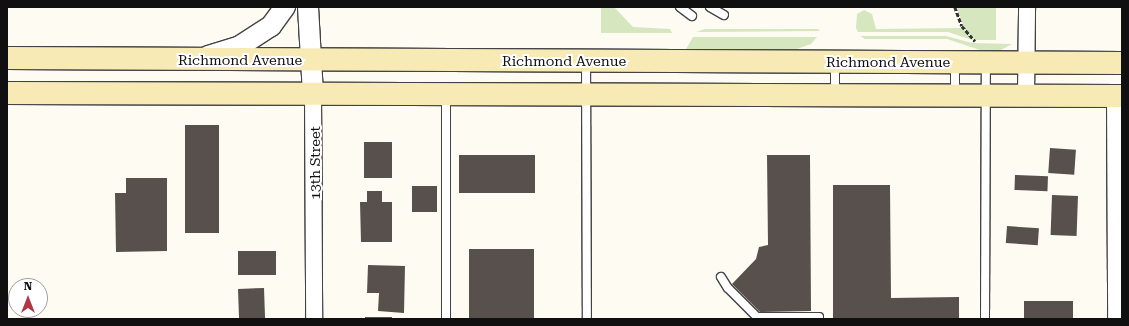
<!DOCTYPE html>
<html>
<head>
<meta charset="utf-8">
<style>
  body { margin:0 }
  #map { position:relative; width:1129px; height:326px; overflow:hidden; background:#fefbf3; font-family:"Roboto Serif",serif }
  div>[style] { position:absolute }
  .green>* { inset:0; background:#d6e6bf }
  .building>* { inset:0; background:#57504d; transform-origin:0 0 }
  .path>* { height:2.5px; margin-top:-1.25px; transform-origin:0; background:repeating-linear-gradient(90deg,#323232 0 4px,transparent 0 6px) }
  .roads { filter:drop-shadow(1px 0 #434343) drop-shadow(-1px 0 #434343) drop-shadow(0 1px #434343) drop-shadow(0 -1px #434343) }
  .service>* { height:8px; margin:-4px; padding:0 4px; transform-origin:4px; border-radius:4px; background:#fff }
  .minor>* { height:16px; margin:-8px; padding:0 8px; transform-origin:8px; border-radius:8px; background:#fff }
  .tertiary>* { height:20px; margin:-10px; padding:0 10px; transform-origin:10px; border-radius:10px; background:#fff }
  .secondary>* { height:22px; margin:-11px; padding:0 11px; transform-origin:11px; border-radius:11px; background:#f7eab5 }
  span { translate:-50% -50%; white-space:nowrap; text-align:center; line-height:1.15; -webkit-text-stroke:4px #fff; paint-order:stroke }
  .street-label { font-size:14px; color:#101010 }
  .frame { position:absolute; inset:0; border:8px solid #101010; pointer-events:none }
  .north { position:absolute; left:8px; top:278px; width:40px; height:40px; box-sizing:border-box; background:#fff; border:1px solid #9f9f9f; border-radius:50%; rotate:0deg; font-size:11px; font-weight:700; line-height:16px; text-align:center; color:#101010 }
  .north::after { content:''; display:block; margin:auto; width:14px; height:18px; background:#b23545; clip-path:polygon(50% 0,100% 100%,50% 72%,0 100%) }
</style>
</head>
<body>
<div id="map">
  <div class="green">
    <i style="clip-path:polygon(601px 7px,614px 7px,633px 27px,670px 29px,672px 33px,601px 33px)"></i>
    <i style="clip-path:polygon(957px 7px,996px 7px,996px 40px,972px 40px,948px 32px,858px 32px,856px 28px,857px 14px,864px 10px,872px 14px,876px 29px,964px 28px)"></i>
    <i style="clip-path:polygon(705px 29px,818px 29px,820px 31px,696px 32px)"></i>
    <i style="clip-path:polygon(860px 36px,946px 36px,972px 43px,1012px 44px,1001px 50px,983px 51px,947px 39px,865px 39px)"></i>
    <i style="clip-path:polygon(693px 37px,817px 37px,811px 44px,797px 49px,686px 49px)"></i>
  </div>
  <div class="building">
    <i style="left:185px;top:125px;width:34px;height:108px"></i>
    <i style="left:364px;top:142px;width:28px;height:36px"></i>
    <i style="left:1050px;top:148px;width:26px;height:25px;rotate:4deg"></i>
    <i style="left:459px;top:155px;width:76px;height:38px"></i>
    <i style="clip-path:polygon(767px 155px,810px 155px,811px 311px,760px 312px,732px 284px,756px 259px,759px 247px,768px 245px)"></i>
    <i style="left:1015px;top:175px;width:33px;height:15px;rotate:2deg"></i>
    <i style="clip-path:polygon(126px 178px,167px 178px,167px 251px,116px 252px,115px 193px,126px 193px)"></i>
    <i style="clip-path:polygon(833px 185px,890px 185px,891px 298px,959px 297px,959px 319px,833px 319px)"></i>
    <i style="left:437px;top:186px;width:26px;height:25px;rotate:90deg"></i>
    <i style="clip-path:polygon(367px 191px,382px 191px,382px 202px,392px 202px,392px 242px,361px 242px,360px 202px,367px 202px)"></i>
    <i style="left:1052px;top:195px;width:26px;height:40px;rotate:2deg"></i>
    <i style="left:1007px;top:226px;width:32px;height:17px;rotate:4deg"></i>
    <i style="left:534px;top:249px;width:70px;height:65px;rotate:90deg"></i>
    <i style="left:276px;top:251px;width:24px;height:38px;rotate:90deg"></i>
    <i style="clip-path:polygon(368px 265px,405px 266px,404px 313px,378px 311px,379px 293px,367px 293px)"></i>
    <i style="left:264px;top:288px;width:31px;height:26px;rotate:88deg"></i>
    <i style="left:1073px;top:301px;width:18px;height:49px;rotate:90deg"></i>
    <i style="left:365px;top:317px;width:27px;height:2px"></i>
  </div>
  <div class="path">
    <i style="left:955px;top:7px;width:20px;rotate:70deg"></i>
    <i style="left:962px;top:26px;width:20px;rotate:49deg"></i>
  </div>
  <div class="roads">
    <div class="service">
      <i style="left:680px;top:7px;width:15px;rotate:37deg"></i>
      <i style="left:710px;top:7px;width:16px;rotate:30deg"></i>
      <i style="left:586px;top:62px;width:257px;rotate:89.8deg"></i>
      <i style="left:835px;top:62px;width:32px;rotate:90deg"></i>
      <i style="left:955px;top:63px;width:31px;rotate:90deg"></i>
      <i style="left:446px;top:96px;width:223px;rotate:90deg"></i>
      <i style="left:721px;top:277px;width:13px;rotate:58deg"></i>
      <i style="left:728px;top:288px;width:41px;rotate:45deg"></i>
      <i style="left:757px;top:317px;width:62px"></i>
      <i style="left:985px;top:319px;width:255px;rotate:-89.8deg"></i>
    </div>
    <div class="minor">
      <i style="left:313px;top:94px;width:225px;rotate:89.7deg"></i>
      <i style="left:1026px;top:95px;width:88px;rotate:-89.3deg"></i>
      <i style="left:1115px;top:96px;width:223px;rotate:89.7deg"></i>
    </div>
    <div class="tertiary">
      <i style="left:308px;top:7px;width:87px;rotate:86.7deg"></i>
      <i style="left:208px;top:56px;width:34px;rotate:-17deg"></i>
      <i style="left:240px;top:46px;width:37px;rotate:-33deg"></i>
      <i style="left:271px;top:26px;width:24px;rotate:-54deg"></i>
    </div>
    <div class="secondary">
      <i style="left:7px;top:58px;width:1115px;rotate:0.26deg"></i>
      <i style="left:7px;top:93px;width:1115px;rotate:0.15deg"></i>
    </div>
  </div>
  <div class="street-label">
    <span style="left:240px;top:60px">Richmond Avenue</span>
    <span style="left:564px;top:61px">Richmond Avenue</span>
    <span style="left:888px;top:62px">Richmond Avenue</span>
    <span style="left:315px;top:163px;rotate:-90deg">13th Street</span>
  </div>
  <div class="frame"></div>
  <div class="north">N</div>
</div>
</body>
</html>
